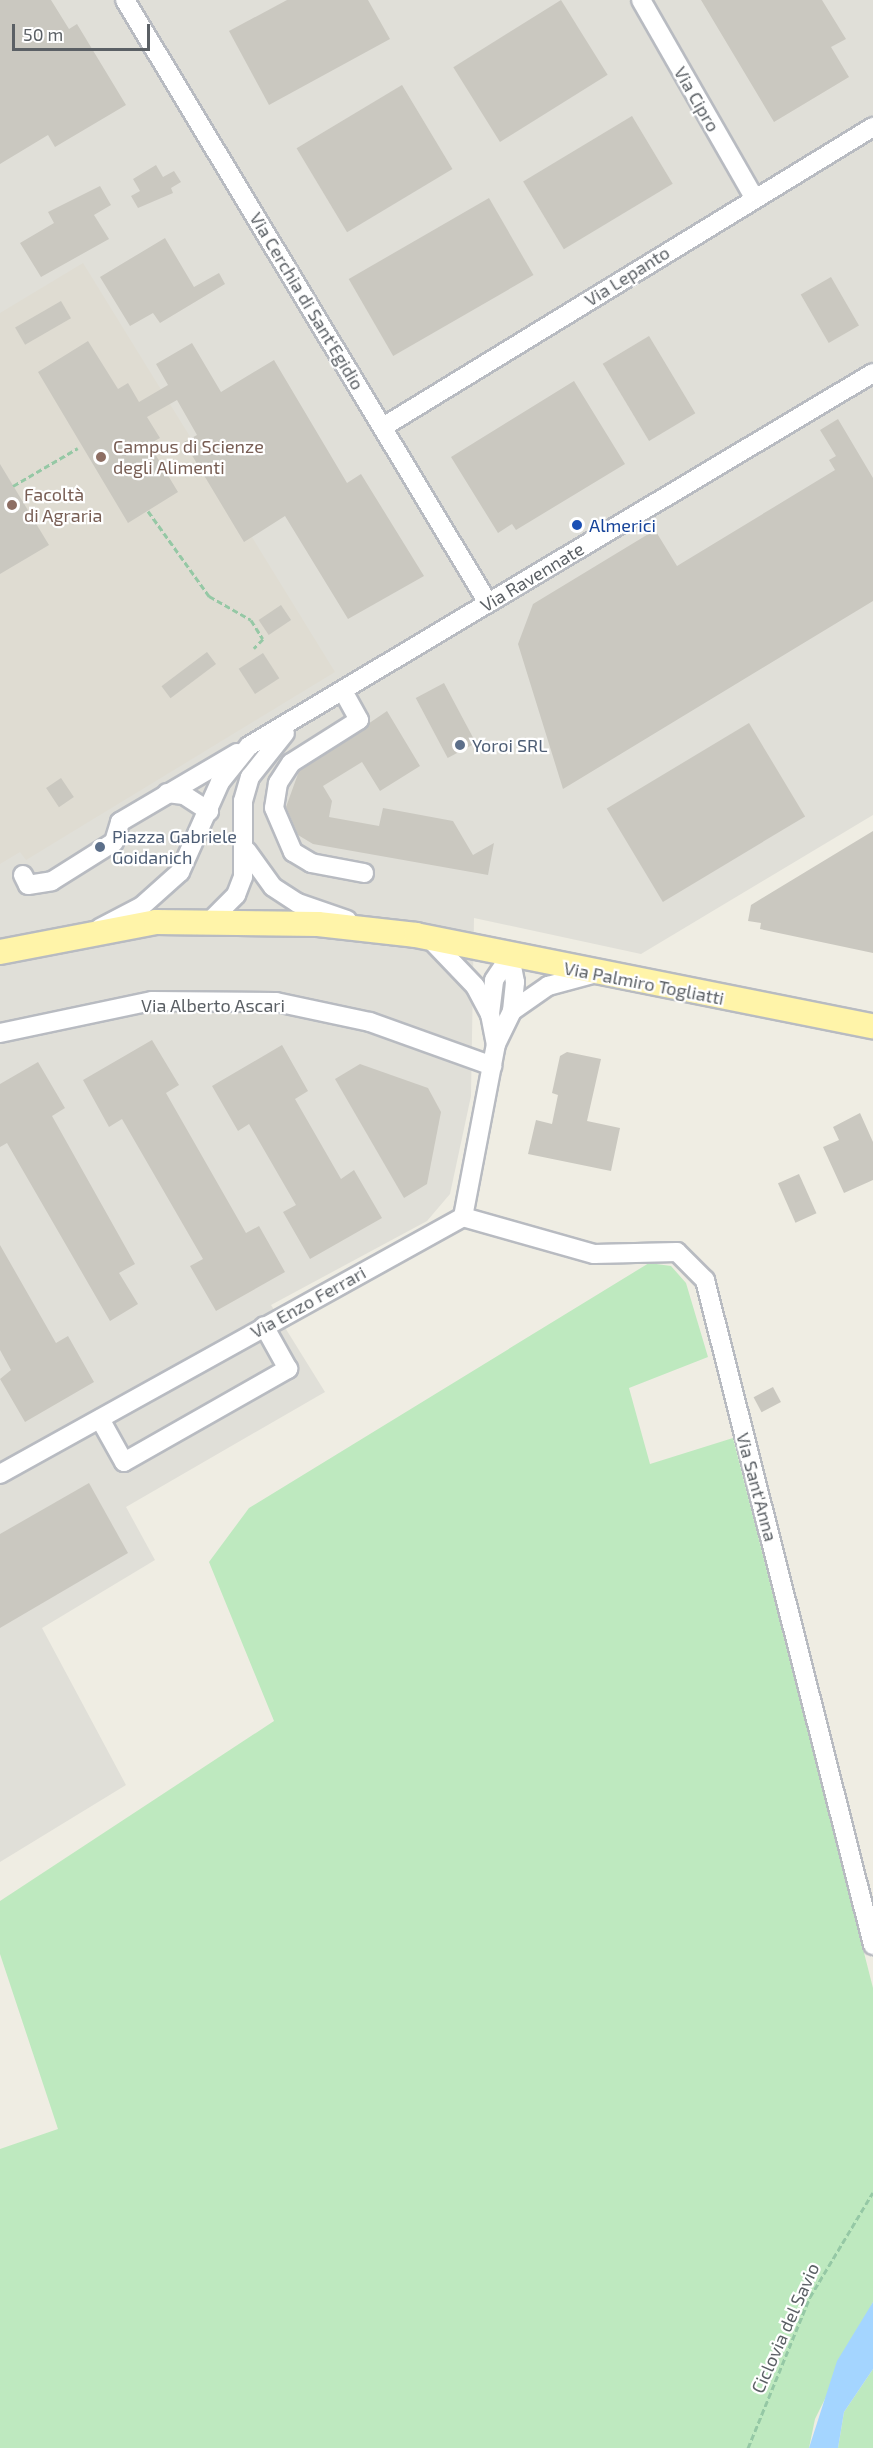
<!DOCTYPE html>
<html>
<head>
<meta charset="utf-8">
<style>
  body { margin:0 }
  #map { position:relative; width:873px; height:2448px; overflow:hidden; background:#efede3; font-family:"Exo 2",sans-serif }
  div>[style] { position:absolute }
  .industrial>* { inset:0; background:#e0dfd8 }
  .education>* { inset:0; background:#dfdcd2 }
  .green>* { inset:0; background:#bee9bf }
  .water>* { inset:0; background:#a4d5ff }
  .building>* { inset:0; background:#cac8c0; transform-origin:0 0 }
  .path>* { height:3px; margin-top:-1.5px; transform-origin:0; background:repeating-linear-gradient(90deg,#95c8a5 0 6px,transparent 0 9px) }
  .roads { filter:drop-shadow(2px 0 #b8bbc1) drop-shadow(-2px 0 #b8bbc1) drop-shadow(0 2px #b8bbc1) drop-shadow(0 -2px #b8bbc1) }
  .minor>* { height:18px; margin:-9px; padding:0 9px; transform-origin:9px; border-radius:9px; background:#fff }
  .major>* { height:24px; margin:-12px; padding:0 12px; transform-origin:12px; border-radius:12px; background:#fff4a9 }
  .dots>* { width:16px; height:16px; translate:-50% -50%; box-sizing:border-box; border:3px solid #fff; border-radius:50% }
  span { translate:-50% -50%; white-space:nowrap; text-align:center; line-height:1.15; -webkit-text-stroke:4.5px #fff; paint-order:stroke }
  .street-label { font-size:18px; color:#5b6065 }
  .education-label { font-size:18px; color:#785e54 }
  .left { translate:0 -50%; text-align:left }
  .transit-label { font-size:18px; color:#164399 }
  .service-label { font-size:18px; color:#4e5e75 }
  .scale { position:absolute; left:12px; top:24px; width:138px; height:27px; box-sizing:border-box; border:3px solid #5b6065; border-top:0; padding-left:8px; font-size:18px; line-height:21px; white-space:nowrap; color:#5b6065; -webkit-text-stroke:4px #fff; paint-order:stroke }
</style>
</head>
<body>
<div id="map">
  <div class="industrial">
    <i style="clip-path:polygon(0 0,873px 0,873px 815px,641px 954px,474px 918px,471px 1096px,450px 1194px,427px 1221px,271px 1305px,325px 1392px,126px 1507px,155px 1560px,42px 1628px,126px 1785px,0 1862px)"></i>
  </div>
  <div class="education">
    <i style="clip-path:polygon(83px 263px,335px 672px,26px 860px,20px 852px,0 864px,0 313px)"></i>
  </div>
  <div class="green">
    <i style="clip-path:polygon(649px 1263px,671px 1266px,686px 1283px,708px 1357px,629px 1388px,650px 1464px,733px 1438px,873px 1988px,873px 2302px,815px 2419px,809px 2448px,0 2448px,0 2149px,58px 2129px,0 1954px,0 1901px,274px 1721px,209px 1562px,249px 1508px)"></i>
    <i style="clip-path:polygon(873px 2369px,873px 2448px,838px 2448px,844px 2412px)"></i>
  </div>
  <div class="water">
    <i style="clip-path:polygon(873px 2302px,873px 2369px,844px 2412px,838px 2448px,809px 2448px,837px 2361px)"></i>
  </div>
  <div class="building">
    <i style="clip-path:polygon(0 0,51px 0,69px 29px,77px 24px,126px 105px,55px 147px,48px 135px,0 164px)"></i>
    <i style="clip-path:polygon(287px 0,368px 0,390px 39px,269px 105px,229px 31px)"></i>
    <i style="left:561px;top:0;width:88px;height:127px;rotate:58deg"></i>
    <i style="clip-path:polygon(701px 0,822px 0,846px 39px,831px 47px,849px 77px,774px 122px)"></i>
    <i style="left:402px;top:85px;width:98px;height:123px;rotate:59deg"></i>
    <i style="left:632px;top:116px;width:79px;height:127px;rotate:59deg"></i>
    <i style="clip-path:polygon(156px 165px,163px 177px,174px 171px,181px 182px,171px 188px,173px 193px,138px 208px,131px 196px,140px 191px,133px 179px)"></i>
    <i style="clip-path:polygon(100px 186px,111px 205px,94px 215px,109px 239px,41px 277px,20px 243px,54px 223px,48px 212px)"></i>
    <i style="left:489px;top:198px;width:89px;height:162px;rotate:60deg"></i>
    <i style="clip-path:polygon(165px 238px,194px 287px,219px 273px,225px 284px,160px 323px,153px 313px,130px 326px,100px 277px)"></i>
    <i style="left:831px;top:277px;width:56px;height:35px;rotate:60deg"></i>
    <i style="left:61px;top:301px;width:20px;height:53px;rotate:60deg"></i>
    <i style="left:649px;top:336px;width:90px;height:54px;rotate:59deg"></i>
    <i style="clip-path:polygon(88px 341px,118px 389px,128px 383px,139px 402px,168px 385px,156px 364px,192px 343px,221px 392px,274px 360px,347px 483px,361px 474px,424px 576px,348px 619px,285px 516px,244px 542px,184px 442px,197px 435px,177px 400px,147px 417px,160px 438px,149px 444px,178px 492px,128px 523px,38px 372px)"></i>
    <i style="clip-path:polygon(574px 381px,625px 464px,516px 530px,512px 524px,498px 533px,451px 457px)"></i>
    <i style="clip-path:polygon(838px 419px,873px 478px,873px 601px,563px 789px,518px 644px,533px 604px,655px 530px,677px 566px,835px 470px,829px 460px,836px 456px,820px 430px)"></i>
    <i style="clip-path:polygon(0 464px,49px 545px,0 574px)"></i>
    <i style="left:281px;top:605px;width:18px;height:27px;rotate:56deg"></i>
    <i style="left:207px;top:652px;width:15px;height:57px;rotate:53deg"></i>
    <i style="left:263px;top:653px;width:30px;height:29px;rotate:57deg"></i>
    <i style="left:444px;top:683px;width:68px;height:32px;rotate:62deg"></i>
    <i style="clip-path:polygon(387px 711px,420px 766px,380px 791px,362px 762px,323px 786px,332px 801px,329px 817px,379px 826px,383px 808px,453px 821px,473px 855px,494px 843px,488px 875px,313px 844px,298px 835px,286px 807px,299px 771px)"></i>
    <i style="left:749px;top:723px;width:109px;height:166px;rotate:59deg"></i>
    <i style="left:61px;top:778px;width:23px;height:18px;rotate:56deg"></i>
    <i style="clip-path:polygon(873px 831px,873px 953px,760px 929px,761px 923px,748px 921px,751px 905px)"></i>
    <i style="clip-path:polygon(152px 1040px,179px 1085px,166px 1093px,246px 1233px,259px 1226px,285px 1272px,216px 1311px,190px 1266px,203px 1259px,122px 1119px,109px 1127px,83px 1080px)"></i>
    <i style="clip-path:polygon(282px 1045px,308px 1091px,295px 1099px,341px 1179px,354px 1170px,382px 1218px,310px 1259px,283px 1212px,296px 1205px,249px 1124px,238px 1131px,212px 1086px)"></i>
    <i style="clip-path:polygon(567px 1052px,601px 1059px,587px 1121px,620px 1128px,611px 1171px,528px 1154px,536px 1120px,552px 1124px,558px 1095px,552px 1093px,560px 1056px)"></i>
    <i style="clip-path:polygon(38px 1062px,65px 1108px,52px 1116px,135px 1264px,119px 1273px,138px 1304px,110px 1321px,7px 1143px,0 1147px,0 1084px)"></i>
    <i style="clip-path:polygon(360px 1064px,428px 1088px,441px 1112px,427px 1184px,404px 1198px,335px 1079px)"></i>
    <i style="clip-path:polygon(860px 1113px,873px 1142px,873px 1180px,844px 1193px,823px 1147px,839px 1140px,833px 1127px)"></i>
    <i style="left:799px;top:1174px;width:43px;height:23px;rotate:66deg"></i>
    <i style="clip-path:polygon(0 1245px,56px 1343px,68px 1336px,94px 1382px,25px 1422px,0 1379px,11px 1370px,0 1350px)"></i>
    <i style="left:773px;top:1387px;width:17px;height:22px;rotate:62deg"></i>
    <i style="clip-path:polygon(89px 1483px,128px 1553px,0 1628px,0 1534px)"></i>
  </div>
  <div class="path">
    <i style="left:13px;top:486px;width:75px;rotate:-30.3deg"></i>
    <i style="left:148px;top:511px;width:105px;rotate:54.3deg"></i>
    <i style="left:209px;top:596px;width:48px;rotate:29.7deg"></i>
    <i style="left:251px;top:620px;width:22px;rotate:58deg"></i>
    <i style="left:263px;top:639px;width:13px;rotate:135deg"></i>
    <i style="left:748px;top:2448px;width:163px;rotate:-67.7deg"></i>
    <i style="left:810px;top:2297px;width:122px;rotate:-59deg"></i>
  </div>
  <div class="roads">
    <div class="minor">
      <i style="left:125px;top:0;width:704px;rotate:58.95deg"></i>
      <i style="left:641px;top:0;width:227px;rotate:60.2deg"></i>
      <i style="left:383px;top:427px;width:575px;rotate:-31.48deg"></i>
      <i style="left:343px;top:691px;width:33px;rotate:61deg"></i>
      <i style="left:359px;top:720px;width:80px;rotate:147.7deg"></i>
      <i style="left:291px;top:763px;width:24px;rotate:123deg"></i>
      <i style="left:278px;top:783px;width:25px;rotate:99deg"></i>
      <i style="left:274px;top:808px;width:48px;rotate:66.6deg"></i>
      <i style="left:293px;top:852px;width:21px;rotate:31deg"></i>
      <i style="left:311px;top:863px;width:54px;rotate:10.7deg"></i>
      <i style="left:167px;top:793px;width:17px;rotate:7deg"></i>
      <i style="left:184px;top:795px;width:30px;rotate:33deg"></i>
      <i style="left:247px;top:851px;width:44px;rotate:54.2deg"></i>
      <i style="left:273px;top:887px;width:30px;rotate:33deg"></i>
      <i style="left:298px;top:903px;width:52px;rotate:19.1deg"></i>
      <i style="left:23px;top:875px;width:11px;rotate:63deg"></i>
      <i style="left:28px;top:885px;width:24px;rotate:-9deg"></i>
      <i style="left:52px;top:881px;width:73px;rotate:-32.2deg"></i>
      <i style="left:114px;top:842px;width:21px;rotate:-73deg"></i>
      <i style="left:120px;top:822px;width:136px;rotate:-30.5deg"></i>
      <i style="left:210px;top:921px;width:37px;rotate:-45deg"></i>
      <i style="left:236px;top:895px;width:19px;rotate:-69deg"></i>
      <i style="left:243px;top:877px;width:76px;rotate:-90deg"></i>
      <i style="left:243px;top:801px;width:25px;rotate:-74deg"></i>
      <i style="left:250px;top:777px;width:56px;rotate:-51.5deg"></i>
      <i style="left:100px;top:928px;width:47px;rotate:-27.6deg"></i>
      <i style="left:142px;top:906px;width:51px;rotate:-41.8deg"></i>
      <i style="left:180px;top:872px;width:98px;rotate:-66deg"></i>
      <i style="left:220px;top:782px;width:46px;rotate:-51.1deg"></i>
      <i style="left:249px;top:746px;width:727px;rotate:-30.87deg"></i>
      <i style="left:430px;top:939px;width:65px;rotate:46.2deg"></i>
      <i style="left:475px;top:986px;width:32px;rotate:62deg"></i>
      <i style="left:490px;top:1014px;width:31px;rotate:79deg"></i>
      <i style="left:512px;top:1011px;width:44px;rotate:-34.8deg"></i>
      <i style="left:548px;top:986px;width:47px;rotate:-14.9deg"></i>
      <i style="left:490px;top:1014px;width:34px;rotate:-83deg"></i>
      <i style="left:494px;top:980px;width:29px;rotate:-56deg"></i>
      <i style="left:0;top:1033px;width:155px;rotate:-11.9deg"></i>
      <i style="left:152px;top:1001px;width:124px;rotate:0.5deg"></i>
      <i style="left:276px;top:1002px;width:96px;rotate:12deg"></i>
      <i style="left:370px;top:1022px;width:130px;rotate:19.8deg"></i>
      <i style="left:463px;top:1217px;width:136px;rotate:15.8deg"></i>
      <i style="left:594px;top:1254px;width:83px;rotate:-1.4deg"></i>
      <i style="left:677px;top:1252px;width:40px;rotate:45deg"></i>
      <i style="left:705px;top:1280px;width:686px;rotate:75.82deg"></i>
      <i style="left:100px;top:1419px;width:49px;rotate:60.8deg"></i>
      <i style="left:124px;top:1462px;width:189px;rotate:-29.6deg"></i>
      <i style="left:288px;top:1369px;width:49px;rotate:-119.2deg"></i>
      <i style="left:0;top:1474px;width:530px;rotate:-29.03deg"></i>
      <i style="left:463px;top:1217px;width:176px;rotate:-79.2deg"></i>
      <i style="left:496px;top:1044px;width:37px;rotate:-64deg"></i>
      <i style="left:512px;top:1011px;width:29px;rotate:-84deg"></i>
      <i style="left:515px;top:982px;width:26px;rotate:-101deg"></i>
    </div>
    <div class="major">
      <i style="left:0;top:952px;width:159px;rotate:-10.9deg"></i>
      <i style="left:156px;top:922px;width:162px;rotate:0.7deg"></i>
      <i style="left:318px;top:924px;width:99px;rotate:6.4deg"></i>
      <i style="left:416px;top:935px;width:466px;rotate:11.3deg"></i>
    </div>
  </div>
  <div class="dots">
    <i style="left:101px;top:457px;background:#8d6e63"></i>
    <i style="left:12px;top:505px;background:#8d6e63"></i>
    <i style="left:577px;top:525px;background:#1a4fb4"></i>
    <i style="left:460px;top:745px;background:#5c6f8a"></i>
    <i style="left:100px;top:847px;background:#5c6f8a"></i>
  </div>
  <div class="street-label">
    <span style="left:697px;top:99px;rotate:60deg">Via Cipro</span>
    <span style="left:627px;top:276px;rotate:-32deg">Via Lepanto</span>
    <span style="left:307px;top:301px;rotate:59deg">Via Cerchia di Sant'Egidio</span>
    <span style="left:532px;top:577px;rotate:-31deg">Via Ravennate</span>
    <span style="left:644px;top:983px;rotate:11deg">Via Palmiro Togliatti</span>
    <span style="left:213px;top:1005px">Via Alberto Ascari</span>
    <span style="left:308px;top:1302px;rotate:-29deg">Via Enzo Ferrari</span>
    <span style="left:757px;top:1487px;rotate:75deg">Via Sant'Anna</span>
    <span style="left:785px;top:2328px;rotate:-66deg">Ciclovia del Savio</span>
  </div>
  <div class="education-label">
    <span class="left" style="left:113px;top:457px">Campus di Scienze<br>degli Alimenti</span>
    <span class="left" style="left:24px;top:505px">Facoltà<br>di Agraria</span>
  </div>
  <div class="transit-label">
    <span class="left" style="left:589px;top:525px">Almerici</span>
  </div>
  <div class="service-label">
    <span class="left" style="left:472px;top:745px">Yoroi SRL</span>
    <span class="left" style="left:112px;top:847px">Piazza Gabriele<br>Goidanich</span>
  </div>
  <div class="scale">50 m</div>
</div>
</body>
</html>
